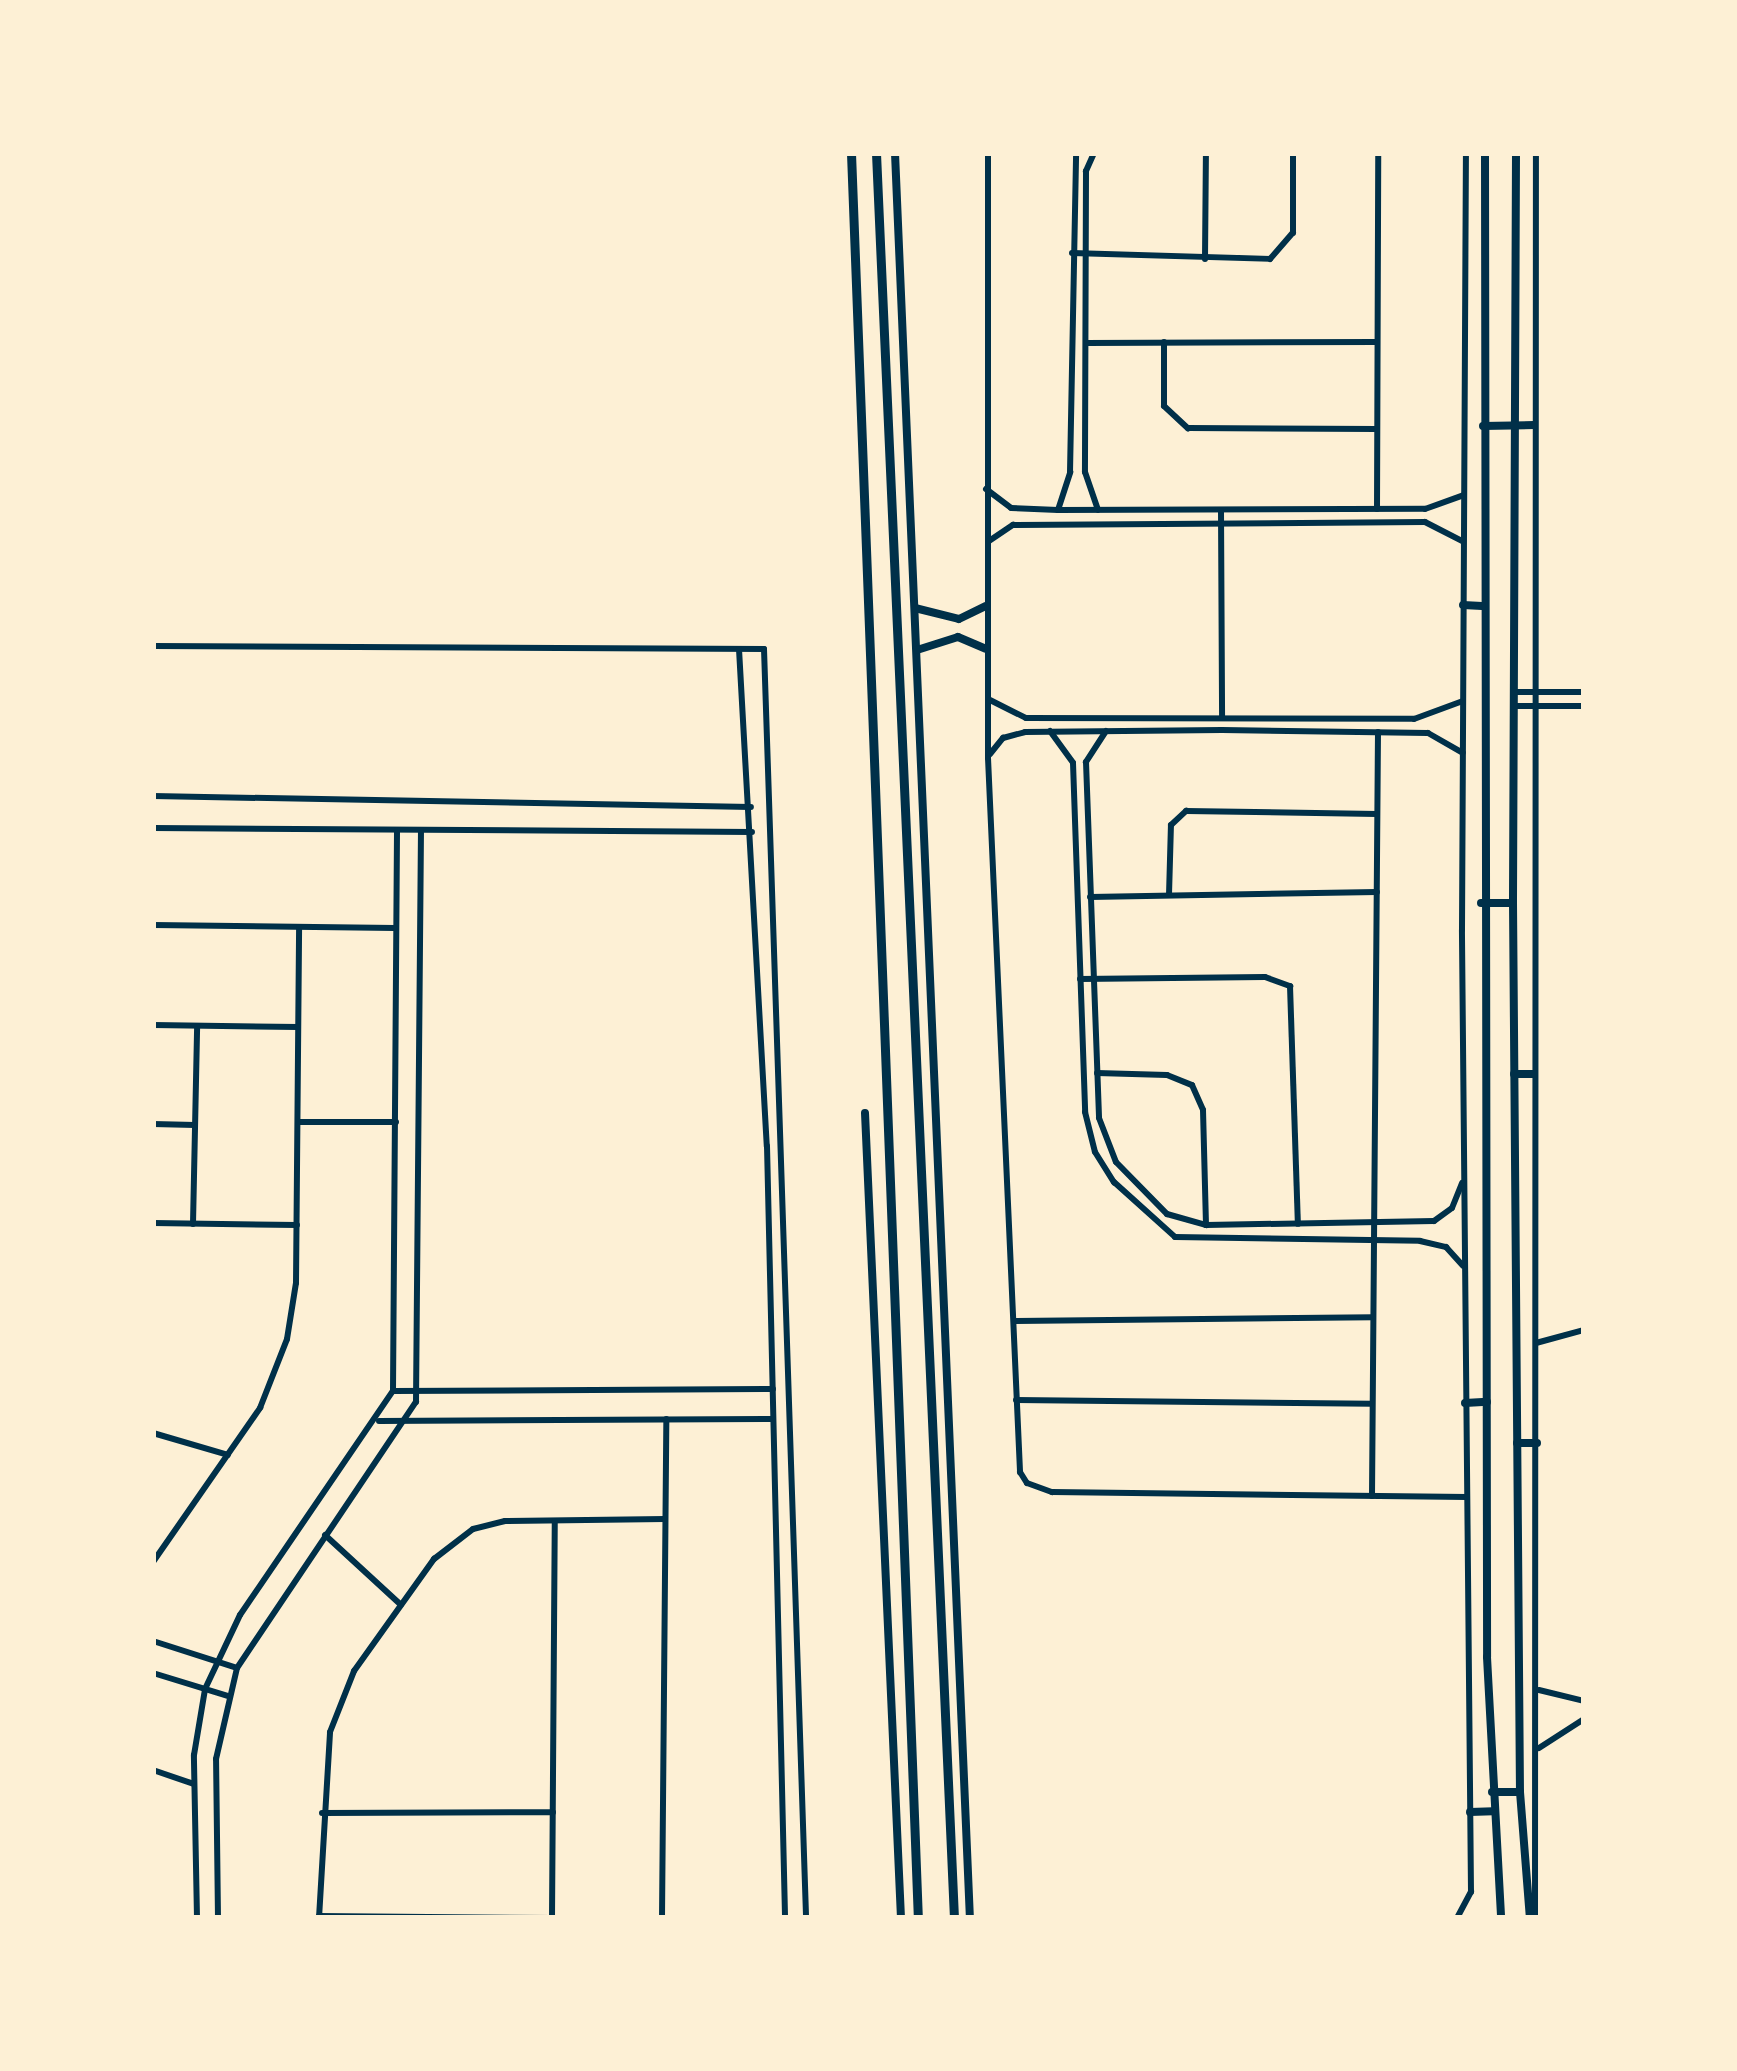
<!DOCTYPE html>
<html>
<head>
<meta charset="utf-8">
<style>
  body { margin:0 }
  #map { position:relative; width:1737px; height:2071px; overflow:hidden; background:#fdf0d5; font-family:"PT Serif",serif }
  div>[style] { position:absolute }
  .minor>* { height:6px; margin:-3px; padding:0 3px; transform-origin:3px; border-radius:3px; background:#003049 }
  .tertiary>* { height:8px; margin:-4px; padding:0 4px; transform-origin:4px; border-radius:4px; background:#003049 }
  .primary>* { height:9px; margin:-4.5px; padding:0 4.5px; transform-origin:4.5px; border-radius:4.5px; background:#003049 }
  span { translate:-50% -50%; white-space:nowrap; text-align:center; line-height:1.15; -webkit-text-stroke:9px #fdf0d5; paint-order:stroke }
  .frame { position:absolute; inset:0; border:156px solid #fdf0d5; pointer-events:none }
</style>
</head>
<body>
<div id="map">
  <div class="minor">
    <i style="left:988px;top:153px;width:605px;rotate:90deg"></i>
    <i style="left:988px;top:758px;width:715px;rotate:87.43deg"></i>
    <i style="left:1020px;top:1472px;width:13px;rotate:58deg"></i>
    <i style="left:1027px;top:1483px;width:27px;rotate:20deg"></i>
    <i style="left:1052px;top:1492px;width:415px;rotate:0.7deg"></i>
    <i style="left:1094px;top:153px;width:20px;rotate:114deg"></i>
    <i style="left:1086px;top:171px;width:301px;rotate:90.2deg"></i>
    <i style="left:1085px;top:472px;width:40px;rotate:71.1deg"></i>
    <i style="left:1072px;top:253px;width:198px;rotate:1.7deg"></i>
    <i style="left:1270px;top:259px;width:35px;rotate:-49deg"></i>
    <i style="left:1293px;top:233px;width:80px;rotate:-90deg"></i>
    <i style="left:1205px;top:259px;width:106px;rotate:-89.5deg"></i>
    <i style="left:1164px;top:342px;width:64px;rotate:90deg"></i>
    <i style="left:1164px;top:406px;width:33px;rotate:43deg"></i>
    <i style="left:1188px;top:428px;width:189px;rotate:0.3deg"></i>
    <i style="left:1087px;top:343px;width:290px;rotate:-0.2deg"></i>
    <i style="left:986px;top:489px;width:31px;rotate:37deg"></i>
    <i style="left:1011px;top:508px;width:47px;rotate:2.4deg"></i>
    <i style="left:1058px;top:510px;width:367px;rotate:-0.2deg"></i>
    <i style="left:1425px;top:509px;width:41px;rotate:-19.7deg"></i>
    <i style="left:1377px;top:509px;width:356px;rotate:-89.8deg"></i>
    <i style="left:1058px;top:510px;width:40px;rotate:-72deg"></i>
    <i style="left:1070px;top:472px;width:319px;rotate:-88.9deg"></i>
    <i style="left:1221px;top:511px;width:206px;rotate:89.7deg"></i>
    <i style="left:989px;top:541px;width:29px;rotate:-34deg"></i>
    <i style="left:1013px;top:525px;width:412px;rotate:-0.4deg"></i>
    <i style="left:1425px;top:522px;width:42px;rotate:27.2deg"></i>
    <i style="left:153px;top:646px;width:611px;rotate:0.28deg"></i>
    <i style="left:764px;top:649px;width:1270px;rotate:88.1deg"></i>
    <i style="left:739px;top:649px;width:498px;rotate:86.8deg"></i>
    <i style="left:767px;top:1146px;width:772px;rotate:88.66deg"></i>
    <i style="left:1514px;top:692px;width:70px"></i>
    <i style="left:990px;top:700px;width:40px;rotate:26.6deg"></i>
    <i style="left:1026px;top:718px;width:388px;rotate:0.1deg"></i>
    <i style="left:1414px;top:719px;width:52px;rotate:-20.2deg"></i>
    <i style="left:1514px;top:706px;width:70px"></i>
    <i style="left:1050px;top:731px;width:39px;rotate:54deg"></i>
    <i style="left:1073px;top:763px;width:349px;rotate:88deg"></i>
    <i style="left:1085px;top:1112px;width:41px;rotate:76deg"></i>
    <i style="left:1095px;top:1152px;width:36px;rotate:58deg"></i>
    <i style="left:1114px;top:1182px;width:82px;rotate:42deg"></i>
    <i style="left:1175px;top:1237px;width:245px;rotate:0.9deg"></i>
    <i style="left:1420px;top:1241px;width:27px;rotate:13deg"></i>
    <i style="left:1446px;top:1247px;width:25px;rotate:48deg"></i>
    <i style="left:1106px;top:731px;width:37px;rotate:123deg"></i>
    <i style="left:1086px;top:762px;width:356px;rotate:87.9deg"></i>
    <i style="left:1099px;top:1118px;width:47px;rotate:68.9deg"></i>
    <i style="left:1116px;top:1162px;width:73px;rotate:45.6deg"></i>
    <i style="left:1167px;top:1214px;width:41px;rotate:15.8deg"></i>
    <i style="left:1206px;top:1225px;width:228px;rotate:-1deg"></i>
    <i style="left:1434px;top:1221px;width:22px;rotate:-36deg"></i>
    <i style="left:1452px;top:1208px;width:27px;rotate:-68deg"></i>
    <i style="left:990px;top:754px;width:21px;rotate:-51deg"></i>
    <i style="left:1003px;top:738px;width:23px;rotate:-15deg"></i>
    <i style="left:1025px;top:732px;width:197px;rotate:-0.6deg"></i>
    <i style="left:1222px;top:730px;width:206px;rotate:0.8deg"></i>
    <i style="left:1428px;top:733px;width:40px;rotate:29.7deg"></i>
    <i style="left:153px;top:796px;width:598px;rotate:1.05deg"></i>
    <i style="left:153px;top:828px;width:599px;rotate:0.38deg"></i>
    <i style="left:1169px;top:895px;width:70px;rotate:-88.4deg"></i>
    <i style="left:1171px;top:825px;width:21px;rotate:-43deg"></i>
    <i style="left:1186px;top:811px;width:191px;rotate:0.9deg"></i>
    <i style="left:1090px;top:897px;width:287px;rotate:-1deg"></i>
    <i style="left:153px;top:925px;width:242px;rotate:0.7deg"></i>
    <i style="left:1080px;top:979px;width:185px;rotate:-0.6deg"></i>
    <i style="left:1265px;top:977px;width:27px;rotate:20deg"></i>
    <i style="left:1290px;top:986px;width:238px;rotate:88.1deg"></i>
    <i style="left:153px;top:1025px;width:145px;rotate:0.8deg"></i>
    <i style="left:1097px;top:1073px;width:70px;rotate:1.6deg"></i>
    <i style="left:1167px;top:1075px;width:27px;rotate:22deg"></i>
    <i style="left:1192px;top:1085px;width:27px;rotate:66deg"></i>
    <i style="left:1203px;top:1110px;width:115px;rotate:88.5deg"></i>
    <i style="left:298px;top:1122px;width:98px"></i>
    <i style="left:153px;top:1124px;width:42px;rotate:1.4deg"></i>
    <i style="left:153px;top:1223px;width:144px;rotate:0.8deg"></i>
    <i style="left:193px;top:1224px;width:198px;rotate:-88.8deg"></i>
    <i style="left:1014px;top:1321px;width:359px;rotate:-0.6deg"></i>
    <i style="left:1536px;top:1343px;width:50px;rotate:-15.2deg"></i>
    <i style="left:393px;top:1391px;width:380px;rotate:-0.3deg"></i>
    <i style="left:1016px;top:1400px;width:356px;rotate:0.6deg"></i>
    <i style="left:379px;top:1421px;width:394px;rotate:-0.3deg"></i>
    <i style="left:153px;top:1433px;width:78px;rotate:16.3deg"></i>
    <i style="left:1372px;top:1496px;width:764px;rotate:-89.55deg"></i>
    <i style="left:325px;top:1535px;width:103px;rotate:42.6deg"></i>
    <i style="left:153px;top:1562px;width:188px;rotate:-55.2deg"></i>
    <i style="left:260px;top:1408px;width:74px;rotate:-68.6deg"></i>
    <i style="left:287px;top:1339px;width:57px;rotate:-80.9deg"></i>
    <i style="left:296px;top:1283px;width:356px;rotate:-89.5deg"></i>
    <i style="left:153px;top:1641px;width:88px;rotate:17.8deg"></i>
    <i style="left:153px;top:1673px;width:78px;rotate:17deg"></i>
    <i style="left:1539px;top:1690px;width:46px;rotate:13.7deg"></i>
    <i style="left:1539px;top:1748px;width:54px;rotate:-32.8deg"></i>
    <i style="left:153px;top:1770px;width:43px;rotate:18.9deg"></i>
    <i style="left:322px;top:1813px;width:231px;rotate:-0.2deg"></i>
    <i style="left:319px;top:1916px;width:233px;rotate:0.5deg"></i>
    <i style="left:197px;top:1918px;width:163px;rotate:-91.1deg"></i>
    <i style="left:194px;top:1755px;width:67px;rotate:-80.5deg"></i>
    <i style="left:205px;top:1689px;width:82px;rotate:-64.7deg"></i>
    <i style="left:240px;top:1615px;width:271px;rotate:-55.7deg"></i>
    <i style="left:393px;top:1391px;width:561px;rotate:-89.59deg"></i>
    <i style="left:218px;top:1918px;width:159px;rotate:-90.7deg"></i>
    <i style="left:216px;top:1759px;width:93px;rotate:-77deg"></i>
    <i style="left:237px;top:1668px;width:321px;rotate:-56.1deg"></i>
    <i style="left:416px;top:1402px;width:572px;rotate:-89.5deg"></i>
    <i style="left:319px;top:1918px;width:186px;rotate:-86.6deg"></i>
    <i style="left:330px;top:1732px;width:66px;rotate:-68.5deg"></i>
    <i style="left:354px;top:1671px;width:138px;rotate:-54.5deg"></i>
    <i style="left:434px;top:1559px;width:49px;rotate:-37.6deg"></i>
    <i style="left:473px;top:1529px;width:33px;rotate:-14deg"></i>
    <i style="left:505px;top:1521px;width:160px;rotate:-0.7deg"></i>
    <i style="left:552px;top:1918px;width:397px;rotate:-89.6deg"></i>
    <i style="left:662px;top:1918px;width:499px;rotate:-89.5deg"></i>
    <i style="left:1457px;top:1918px;width:30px;rotate:-62deg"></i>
    <i style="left:1471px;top:1892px;width:962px;rotate:-90.54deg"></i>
    <i style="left:1462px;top:930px;width:777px;rotate:-89.71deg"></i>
    <i style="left:1535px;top:1918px;width:1765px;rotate:-89.97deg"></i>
  </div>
  <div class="tertiary">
    <i style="left:895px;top:153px;width:1767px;rotate:87.57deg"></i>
    <i style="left:1485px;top:153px;width:1504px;rotate:89.92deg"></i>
    <i style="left:1487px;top:1657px;width:261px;rotate:86.9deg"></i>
    <i style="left:1516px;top:153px;width:750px;rotate:90.23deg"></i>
    <i style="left:1513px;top:903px;width:889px;rotate:89.55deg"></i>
    <i style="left:1520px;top:1792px;width:126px;rotate:85.5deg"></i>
    <i style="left:1483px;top:426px;width:51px;rotate:-1.1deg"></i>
    <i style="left:1463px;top:605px;width:19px;rotate:3deg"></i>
    <i style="left:915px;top:608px;width:45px;rotate:14deg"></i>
    <i style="left:959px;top:619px;width:30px;rotate:-26deg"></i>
    <i style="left:917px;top:650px;width:43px;rotate:-17.6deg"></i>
    <i style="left:958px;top:637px;width:30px;rotate:23deg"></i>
    <i style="left:1481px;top:903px;width:32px"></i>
    <i style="left:1514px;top:1074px;width:20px"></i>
    <i style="left:865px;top:1113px;width:806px;rotate:87.44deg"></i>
    <i style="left:1465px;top:1403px;width:22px;rotate:-3deg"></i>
    <i style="left:1517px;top:1443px;width:20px"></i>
    <i style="left:1492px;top:1792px;width:28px"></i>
    <i style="left:1470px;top:1812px;width:23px;rotate:-2deg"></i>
  </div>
  <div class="primary">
    <i style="left:851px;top:153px;width:1766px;rotate:87.83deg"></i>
    <i style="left:876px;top:153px;width:1767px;rotate:87.47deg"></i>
  </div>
  <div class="frame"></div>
</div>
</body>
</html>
